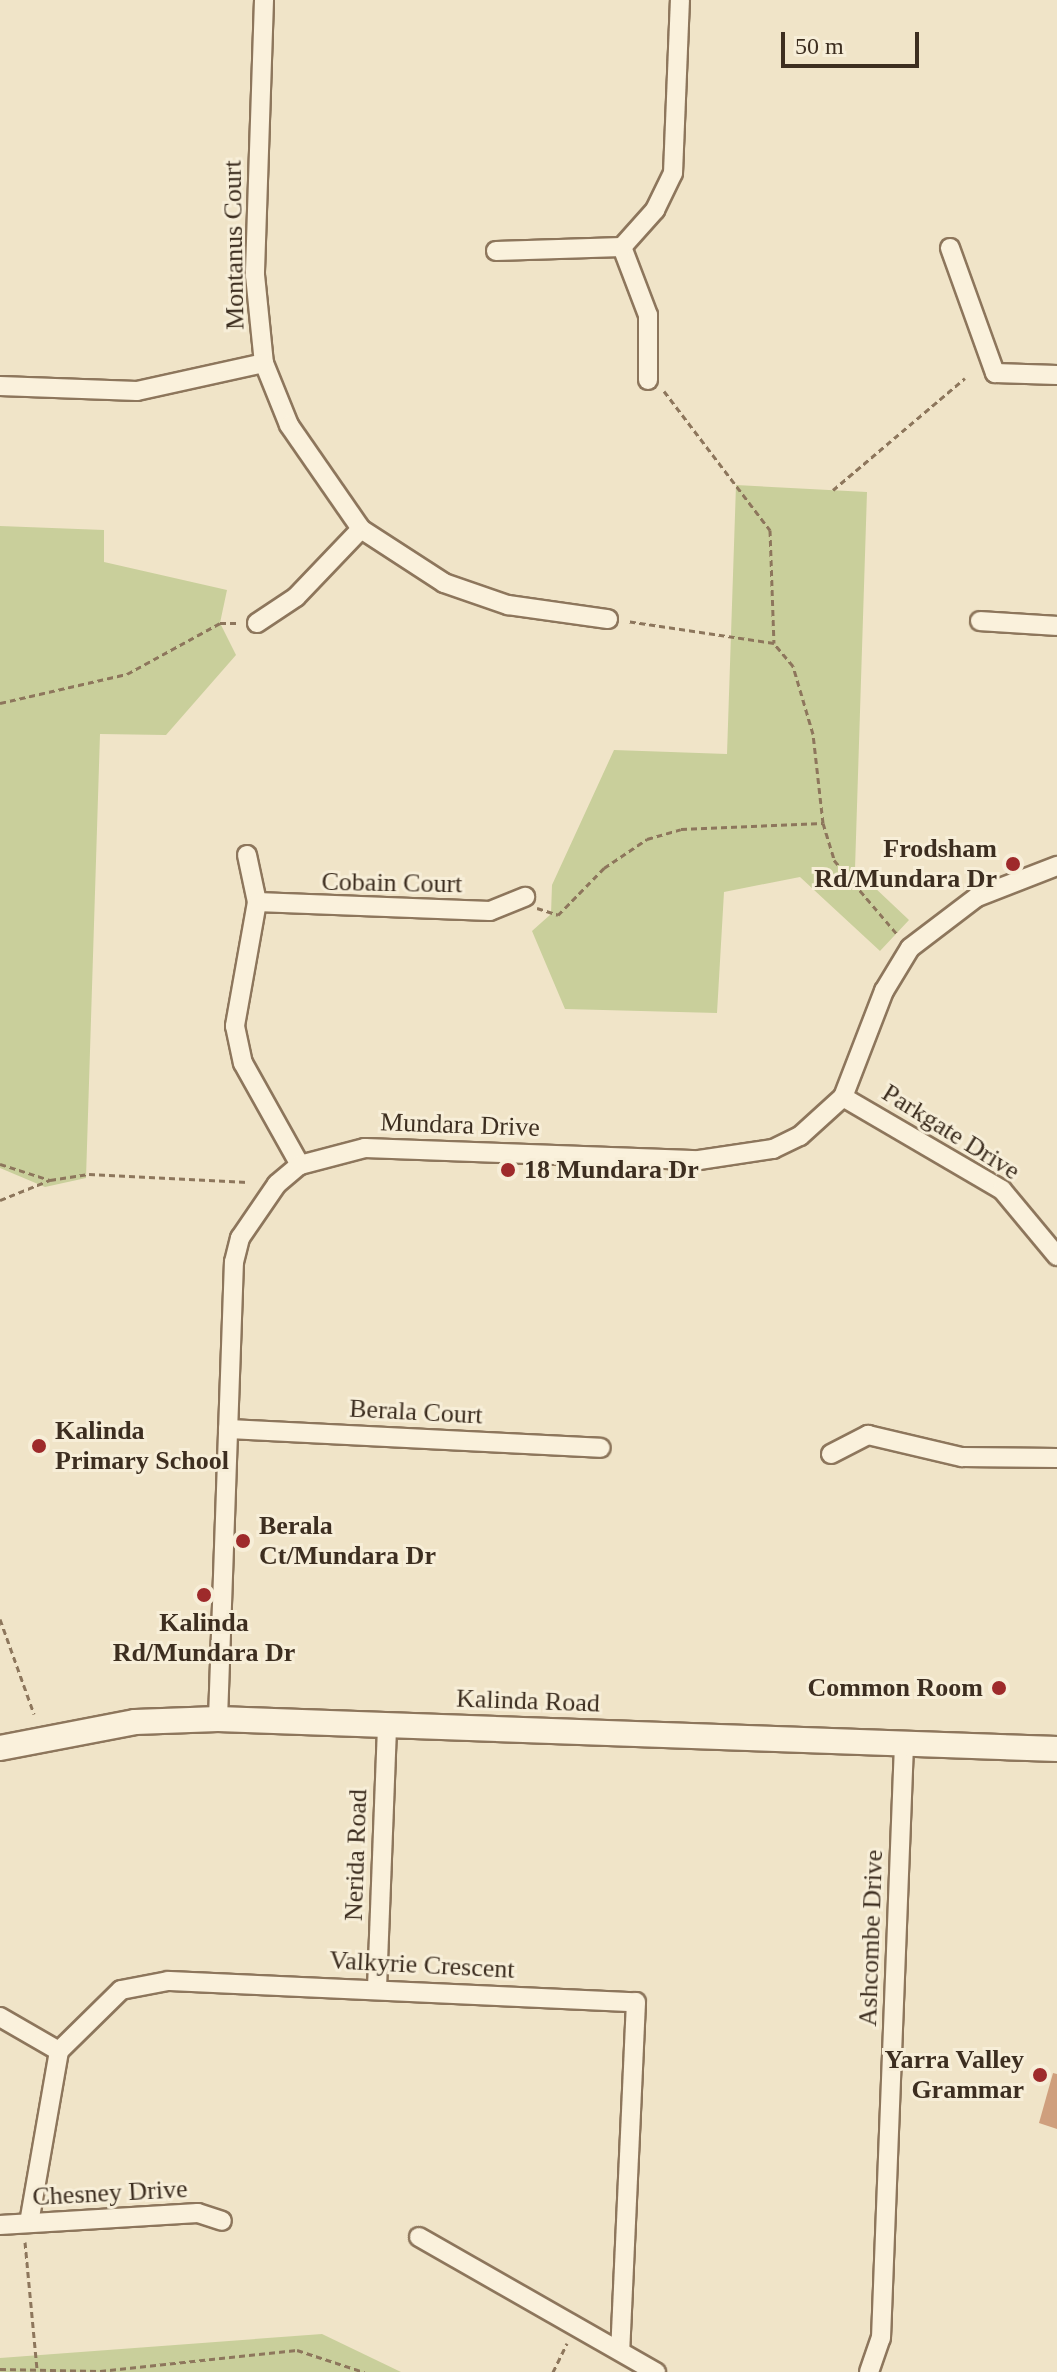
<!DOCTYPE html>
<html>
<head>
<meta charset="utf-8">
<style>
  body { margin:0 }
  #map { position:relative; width:1057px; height:2372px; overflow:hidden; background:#f0e4c8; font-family:Georgia,serif }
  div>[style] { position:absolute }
  .green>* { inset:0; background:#c9cf9b }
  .building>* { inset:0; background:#cf9f7d }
  .path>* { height:3px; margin-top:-1.5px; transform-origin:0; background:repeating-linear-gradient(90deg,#8d765c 0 6px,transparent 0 10px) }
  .roads { filter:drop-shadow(2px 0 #8d765c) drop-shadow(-2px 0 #8d765c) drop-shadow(0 2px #8d765c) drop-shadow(0 -2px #8d765c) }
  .street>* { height:18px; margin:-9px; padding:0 9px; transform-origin:9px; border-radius:9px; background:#faf1dc }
  .secondary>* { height:24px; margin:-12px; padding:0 12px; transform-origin:12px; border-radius:12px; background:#faf1dc }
  .dots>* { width:22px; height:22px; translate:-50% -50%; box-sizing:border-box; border:4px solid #f7eed8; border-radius:50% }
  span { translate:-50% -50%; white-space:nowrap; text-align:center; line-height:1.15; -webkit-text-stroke:6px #f7eed8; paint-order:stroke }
  .street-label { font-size:26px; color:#3d2e20 }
  .poi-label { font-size:26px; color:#3d2e20; font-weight:700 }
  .right { translate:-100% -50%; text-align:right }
  .left { translate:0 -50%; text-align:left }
  .scale { position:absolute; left:781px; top:32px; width:138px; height:36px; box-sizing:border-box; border:4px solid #3d2e20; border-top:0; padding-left:10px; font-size:24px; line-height:28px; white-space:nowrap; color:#3d2e20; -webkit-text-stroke:6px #f7eed8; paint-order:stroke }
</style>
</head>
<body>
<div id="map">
  <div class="green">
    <i style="clip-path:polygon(736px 485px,867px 492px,855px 869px,909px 920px,880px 951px,800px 877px,724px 892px,717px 1013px,565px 1009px,532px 931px,551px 914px,552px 885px,614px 750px,727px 754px)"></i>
    <i style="clip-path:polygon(0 526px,104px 530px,104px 562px,227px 590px,220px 623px,236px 655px,166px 735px,100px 734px,86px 1178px,45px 1187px,0 1168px)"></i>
    <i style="clip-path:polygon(322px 2334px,401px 2372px,0 2372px,0 2358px)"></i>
  </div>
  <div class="building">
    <i style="clip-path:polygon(1053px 2073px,1057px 2074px,1057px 2129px,1039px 2123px)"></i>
  </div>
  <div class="path">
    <i style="left:664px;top:391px;width:175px;rotate:52.7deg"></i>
    <i style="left:770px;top:530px;width:113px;rotate:88deg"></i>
    <i style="left:833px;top:490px;width:173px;rotate:-40.3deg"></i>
    <i style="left:0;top:703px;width:130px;rotate:-12.9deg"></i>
    <i style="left:127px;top:674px;width:106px;rotate:-28.7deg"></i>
    <i style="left:220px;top:623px;width:19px"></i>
    <i style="left:823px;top:823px;width:39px;rotate:73deg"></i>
    <i style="left:834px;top:860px;width:97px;rotate:49.6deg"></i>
    <i style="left:537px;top:908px;width:22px;rotate:18deg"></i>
    <i style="left:558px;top:915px;width:66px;rotate:-45.6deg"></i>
    <i style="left:604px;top:868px;width:52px;rotate:-34deg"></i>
    <i style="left:647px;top:839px;width:35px;rotate:-16deg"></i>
    <i style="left:681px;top:829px;width:142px;rotate:-2.4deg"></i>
    <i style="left:823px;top:823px;width:90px;rotate:-96.4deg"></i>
    <i style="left:813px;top:734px;width:71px;rotate:-106.4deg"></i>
    <i style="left:793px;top:666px;width:30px;rotate:-130deg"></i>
    <i style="left:774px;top:643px;width:149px;rotate:-171.5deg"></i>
    <i style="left:0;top:1164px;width:52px;rotate:17.7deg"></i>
    <i style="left:50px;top:1180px;width:39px;rotate:-9deg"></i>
    <i style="left:89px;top:1174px;width:159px;rotate:2.9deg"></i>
    <i style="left:0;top:1200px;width:54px;rotate:-21.8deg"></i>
    <i style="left:0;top:1619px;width:101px;rotate:70.3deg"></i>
    <i style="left:25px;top:2242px;width:127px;rotate:84.6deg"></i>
    <i style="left:0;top:2369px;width:100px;rotate:1.1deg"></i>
    <i style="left:100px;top:2371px;width:198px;rotate:-6.1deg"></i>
    <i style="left:297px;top:2350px;width:71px;rotate:18.2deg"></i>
    <i style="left:553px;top:2372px;width:32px;rotate:-64deg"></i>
  </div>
  <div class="roads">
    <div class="street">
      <i style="left:264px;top:0;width:275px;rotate:91.9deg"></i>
      <i style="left:255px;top:275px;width:88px;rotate:84.2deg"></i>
      <i style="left:264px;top:363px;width:67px;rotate:68deg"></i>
      <i style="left:289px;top:425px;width:126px;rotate:55.3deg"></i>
      <i style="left:361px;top:529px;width:99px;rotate:33deg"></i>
      <i style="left:444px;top:583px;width:68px;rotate:19deg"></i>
      <i style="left:508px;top:605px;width:101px;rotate:8deg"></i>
      <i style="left:622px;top:247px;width:73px;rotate:69.1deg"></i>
      <i style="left:648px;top:315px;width:65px;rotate:90deg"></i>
      <i style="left:950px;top:248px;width:133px;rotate:70.2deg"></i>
      <i style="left:995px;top:373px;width:62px;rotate:1.8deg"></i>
      <i style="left:496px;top:251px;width:126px;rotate:-1.8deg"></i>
      <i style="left:622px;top:247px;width:50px;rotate:-48.3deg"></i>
      <i style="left:655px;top:210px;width:41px;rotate:-64.1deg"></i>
      <i style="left:673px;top:173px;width:173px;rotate:-87.7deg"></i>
      <i style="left:0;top:386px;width:137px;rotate:2.1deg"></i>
      <i style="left:137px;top:391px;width:130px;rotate:-12.4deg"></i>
      <i style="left:980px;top:621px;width:77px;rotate:3.7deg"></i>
      <i style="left:257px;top:623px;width:47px;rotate:-33.7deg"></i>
      <i style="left:296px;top:597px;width:94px;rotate:-46.3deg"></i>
      <i style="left:247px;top:855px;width:48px;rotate:78deg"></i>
      <i style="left:257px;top:902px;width:126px;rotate:100.1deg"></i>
      <i style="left:235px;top:1026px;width:38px;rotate:78deg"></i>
      <i style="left:243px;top:1063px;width:117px;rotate:60.8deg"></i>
      <i style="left:257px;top:902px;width:233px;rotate:2.2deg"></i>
      <i style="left:490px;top:911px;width:38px;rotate:-22deg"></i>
      <i style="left:843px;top:1097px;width:184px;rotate:30.3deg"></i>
      <i style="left:1002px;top:1190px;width:86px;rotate:50.2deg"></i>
      <i style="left:228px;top:1429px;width:373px;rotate:2.9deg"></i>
      <i style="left:831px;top:1454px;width:42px;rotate:-27.2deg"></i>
      <i style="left:868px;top:1435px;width:97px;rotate:13.2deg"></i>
      <i style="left:962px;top:1457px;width:95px;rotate:0.6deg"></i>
      <i style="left:218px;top:1719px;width:457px;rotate:-88deg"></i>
      <i style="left:234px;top:1262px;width:25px;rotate:-76deg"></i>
      <i style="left:240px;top:1238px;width:65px;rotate:-55.6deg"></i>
      <i style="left:277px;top:1184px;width:30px;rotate:-40deg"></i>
      <i style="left:300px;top:1165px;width:67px;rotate:-14.7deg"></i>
      <i style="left:365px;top:1148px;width:334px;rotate:2.1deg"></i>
      <i style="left:699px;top:1160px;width:75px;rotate:-8.5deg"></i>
      <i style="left:773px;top:1149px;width:30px;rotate:-26deg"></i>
      <i style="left:800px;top:1136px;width:58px;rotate:-42.2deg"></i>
      <i style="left:843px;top:1097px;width:114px;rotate:-68.9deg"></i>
      <i style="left:884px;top:991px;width:50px;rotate:-58.8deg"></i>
      <i style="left:910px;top:948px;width:84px;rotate:-37.3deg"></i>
      <i style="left:977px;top:897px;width:86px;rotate:-21.2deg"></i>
      <i style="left:377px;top:1988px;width:264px;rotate:-87.8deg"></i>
      <i style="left:0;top:2017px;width:68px;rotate:30deg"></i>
      <i style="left:29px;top:2223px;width:175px;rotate:-80.1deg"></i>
      <i style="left:59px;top:2051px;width:87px;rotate:-44.5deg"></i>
      <i style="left:121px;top:1990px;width:48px;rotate:-10.8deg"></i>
      <i style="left:168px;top:1981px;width:468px;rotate:2.6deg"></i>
      <i style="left:636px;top:2002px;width:346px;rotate:92.6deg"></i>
      <i style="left:0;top:2225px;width:198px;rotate:-3.5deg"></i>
      <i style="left:198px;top:2213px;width:25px;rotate:18deg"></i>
      <i style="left:419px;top:2237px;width:273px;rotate:29.7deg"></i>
      <i style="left:869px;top:2372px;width:36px;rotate:-71deg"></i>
      <i style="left:881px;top:2338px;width:594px;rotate:-87.78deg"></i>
    </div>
    <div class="secondary">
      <i style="left:0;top:1748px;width:137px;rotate:-10.9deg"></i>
      <i style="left:135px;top:1722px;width:83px;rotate:-2.1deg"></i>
      <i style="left:218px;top:1719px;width:840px;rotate:2.05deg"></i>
    </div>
  </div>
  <div class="dots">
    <i style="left:1013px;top:864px;background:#9e2a2b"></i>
    <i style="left:508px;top:1170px;background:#9e2a2b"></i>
    <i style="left:39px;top:1446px;background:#9e2a2b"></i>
    <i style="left:243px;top:1541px;background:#9e2a2b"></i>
    <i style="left:204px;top:1595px;background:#9e2a2b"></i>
    <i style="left:999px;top:1688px;background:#9e2a2b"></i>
    <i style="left:1040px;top:2075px;background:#9e2a2b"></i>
  </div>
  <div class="street-label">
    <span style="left:234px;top:245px;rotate:-91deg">Montanus Court</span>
    <span style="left:392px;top:883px;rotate:1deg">Cobain Court</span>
    <span style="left:460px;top:1125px;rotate:2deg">Mundara Drive</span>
    <span style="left:951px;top:1132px;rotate:32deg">Parkgate Drive</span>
    <span style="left:416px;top:1412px;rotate:3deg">Berala Court</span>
    <span style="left:528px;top:1701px;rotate:2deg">Kalinda Road</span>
    <span style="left:356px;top:1855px;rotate:-88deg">Nerida Road</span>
    <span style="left:871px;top:1938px;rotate:-88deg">Ashcombe Drive</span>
    <span style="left:422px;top:1965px;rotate:3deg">Valkyrie Crescent</span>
    <span style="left:110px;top:2193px;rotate:-3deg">Chesney Drive</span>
  </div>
  <div class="poi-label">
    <span class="right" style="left:997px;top:864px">Frodsham<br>Rd/Mundara Dr</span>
    <span class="left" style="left:524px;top:1170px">18 Mundara Dr</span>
    <span class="left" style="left:55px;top:1446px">Kalinda<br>Primary School</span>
    <span class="left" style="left:259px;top:1541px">Berala<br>Ct/Mundara Dr</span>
    <span style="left:204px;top:1638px">Kalinda<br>Rd/Mundara Dr</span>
    <span class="right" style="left:983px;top:1688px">Common Room</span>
    <span class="right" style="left:1024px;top:2075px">Yarra Valley<br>Grammar</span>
  </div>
  <div class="scale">50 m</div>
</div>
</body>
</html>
